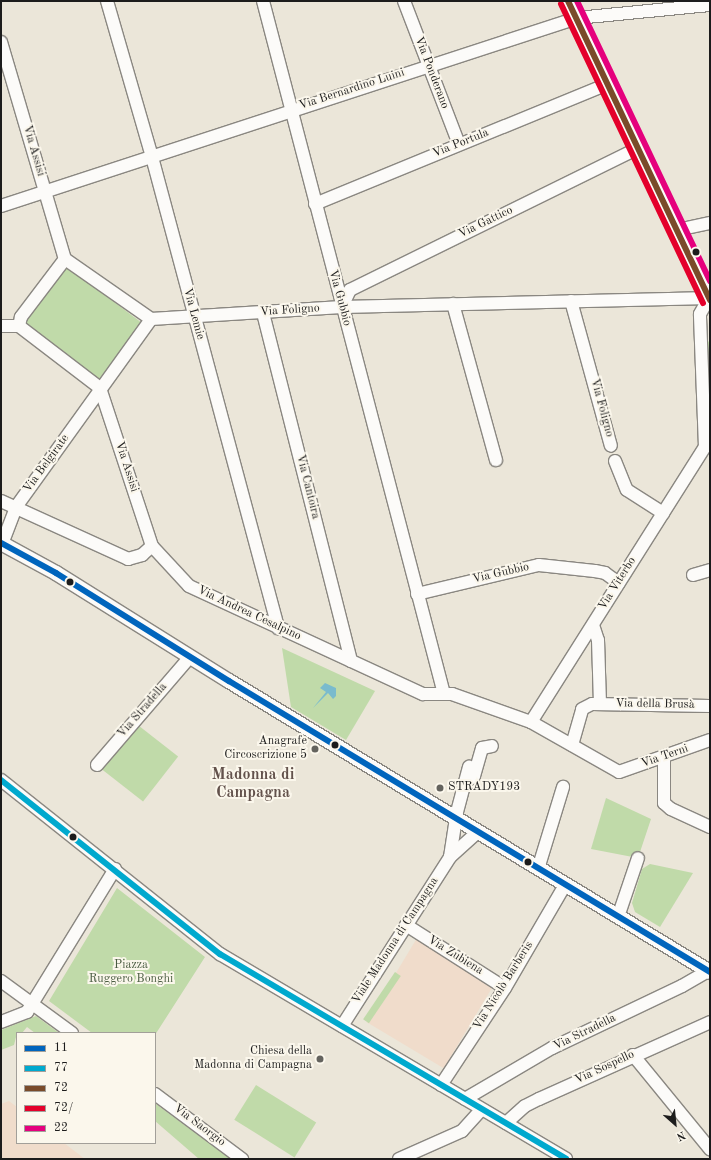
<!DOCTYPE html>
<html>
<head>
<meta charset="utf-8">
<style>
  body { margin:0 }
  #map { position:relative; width:711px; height:1160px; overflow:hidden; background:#ebe6d9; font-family:"Old Standard TT",serif }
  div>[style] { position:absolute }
  .built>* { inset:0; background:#f0dccb; transform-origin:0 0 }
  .green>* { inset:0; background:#c0daa9; transform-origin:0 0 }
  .water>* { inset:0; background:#7abbcd }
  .roads { filter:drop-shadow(1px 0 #8a8781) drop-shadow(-1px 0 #8a8781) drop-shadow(0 1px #8a8781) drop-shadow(0 -1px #8a8781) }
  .minor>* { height:12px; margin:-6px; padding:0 6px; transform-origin:6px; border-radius:6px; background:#fcfbf9 }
  .tertiary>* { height:14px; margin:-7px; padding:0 7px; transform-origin:7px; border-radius:7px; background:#fcfbf9 }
  .bus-1>* { height:6px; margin:-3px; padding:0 3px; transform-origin:3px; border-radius:3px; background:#0065bd }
  .bus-2>* { height:6px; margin:-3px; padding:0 3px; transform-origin:3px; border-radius:3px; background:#00a9ce }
  .bus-3>* { height:6px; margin:-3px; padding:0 3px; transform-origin:3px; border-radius:3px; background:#7a4b2a }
  .bus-4>* { height:6px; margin:-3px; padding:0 3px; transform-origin:3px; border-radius:3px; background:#e4002b }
  .bus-5>* { height:6px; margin:-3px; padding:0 3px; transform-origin:3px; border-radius:3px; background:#e5007d }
  .dots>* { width:11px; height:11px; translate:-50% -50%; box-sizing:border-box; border:2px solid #fbf7ec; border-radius:50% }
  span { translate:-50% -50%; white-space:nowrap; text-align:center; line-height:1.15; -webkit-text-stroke:4px #fbf7ec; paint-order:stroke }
  .street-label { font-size:12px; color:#1c1c1c }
  .poi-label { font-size:12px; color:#1c1c1c }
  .right { translate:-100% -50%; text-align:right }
  .left { translate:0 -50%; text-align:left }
  .park-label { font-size:12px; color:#495b40 }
  .district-label { font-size:16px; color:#63524c; font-weight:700 }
  .frame { position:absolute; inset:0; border:2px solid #1c1c1c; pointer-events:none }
  .legend { position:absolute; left:16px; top:1032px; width:140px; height:112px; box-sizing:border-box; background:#fbf7ec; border:1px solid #a29f99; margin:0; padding:5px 7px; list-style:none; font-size:12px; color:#1c1c1c }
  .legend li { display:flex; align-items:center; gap:8px; height:20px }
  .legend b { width:20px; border:1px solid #a29f99 }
  .north { position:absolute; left:655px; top:1104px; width:40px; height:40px; -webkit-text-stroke:3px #fbf7ec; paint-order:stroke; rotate:153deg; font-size:11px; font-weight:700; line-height:16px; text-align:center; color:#1c1c1c }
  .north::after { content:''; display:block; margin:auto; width:14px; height:18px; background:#1c1c1c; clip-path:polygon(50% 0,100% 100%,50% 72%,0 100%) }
</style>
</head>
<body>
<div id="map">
  <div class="built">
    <i style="left:417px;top:938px;width:90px;height:98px;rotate:31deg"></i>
    <i style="clip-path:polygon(9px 1101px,17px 1107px,17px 1143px,64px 1143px,85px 1159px,1px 1159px,1px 1104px)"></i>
  </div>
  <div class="green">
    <i style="left:65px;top:265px;width:96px;height:76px;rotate:37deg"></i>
    <i style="clip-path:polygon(710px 340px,710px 443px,703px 347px)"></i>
    <i style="clip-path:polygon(282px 648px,375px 691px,346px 740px,291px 707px)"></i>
    <i style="left:134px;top:722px;width:56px;height:57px;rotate:38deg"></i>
    <i style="clip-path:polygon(606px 798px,651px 819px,638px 858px,591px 849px)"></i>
    <i style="clip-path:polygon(650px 864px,693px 873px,660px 927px,635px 912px,632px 903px,642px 869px)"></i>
    <i style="clip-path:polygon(117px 888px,205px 957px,155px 1035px,155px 1033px,92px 1033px,49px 1001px)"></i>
    <i style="left:395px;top:972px;width:7px;height:57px;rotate:34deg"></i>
    <i style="clip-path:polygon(36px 1016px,59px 1033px,35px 1033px,27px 1027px,22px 1033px,17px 1033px,14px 1045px,1px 1050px,1px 1030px)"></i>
    <i style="left:256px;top:1085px;width:71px;height:41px;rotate:32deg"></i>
    <i style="clip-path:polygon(156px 1104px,231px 1159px,199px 1159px,155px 1121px)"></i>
  </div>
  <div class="water">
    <i style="clip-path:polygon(325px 683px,336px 688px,336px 696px,333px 699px,328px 693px,313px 708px,326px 692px,320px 688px)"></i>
  </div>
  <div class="roads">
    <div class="minor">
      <i style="left:107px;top:1px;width:162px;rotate:73.9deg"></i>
      <i style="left:152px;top:157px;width:488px;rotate:75deg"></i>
      <i style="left:263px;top:1px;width:716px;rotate:75.36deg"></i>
      <i style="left:404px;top:1px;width:153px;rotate:69deg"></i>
      <i style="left:1px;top:42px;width:226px;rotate:73.6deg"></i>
      <i style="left:315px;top:204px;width:317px;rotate:-22.3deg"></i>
      <i style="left:1px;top:206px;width:606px;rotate:-18.08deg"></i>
      <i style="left:577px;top:18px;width:134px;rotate:-5.6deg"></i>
      <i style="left:677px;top:230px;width:34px;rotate:-12deg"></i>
      <i style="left:571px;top:301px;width:150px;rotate:74.6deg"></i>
      <i style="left:453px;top:304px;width:162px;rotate:74.6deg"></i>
      <i style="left:342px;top:307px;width:19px;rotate:-65deg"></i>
      <i style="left:350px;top:290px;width:322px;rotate:-26.2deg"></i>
      <i style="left:263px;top:313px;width:359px;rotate:75.8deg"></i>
      <i style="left:151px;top:319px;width:191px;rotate:-3.6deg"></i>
      <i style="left:342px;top:307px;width:368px;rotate:-1.4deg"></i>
      <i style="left:1px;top:326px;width:18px"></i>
      <i style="left:100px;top:388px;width:166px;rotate:71.8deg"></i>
      <i style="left:152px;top:546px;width:54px;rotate:47.2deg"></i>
      <i style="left:189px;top:586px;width:258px;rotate:24.8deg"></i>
      <i style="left:423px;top:694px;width:29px"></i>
      <i style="left:452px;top:694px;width:84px;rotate:19.5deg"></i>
      <i style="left:531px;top:722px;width:101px;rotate:29.6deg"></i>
      <i style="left:619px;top:772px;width:96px;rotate:-19.4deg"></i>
      <i style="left:705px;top:447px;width:133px;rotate:-92.2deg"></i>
      <i style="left:700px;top:314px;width:18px;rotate:-61deg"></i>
      <i style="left:615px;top:461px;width:31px;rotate:68deg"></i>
      <i style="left:627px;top:490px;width:43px;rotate:32.6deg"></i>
      <i style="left:1px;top:501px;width:140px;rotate:24.5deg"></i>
      <i style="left:128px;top:559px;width:15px;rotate:-16deg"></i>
      <i style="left:142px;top:555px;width:13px;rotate:-42deg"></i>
      <i style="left:2px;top:544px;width:40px;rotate:-69deg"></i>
      <i style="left:16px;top:507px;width:231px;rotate:-54.3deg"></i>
      <i style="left:151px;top:319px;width:105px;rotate:-145.1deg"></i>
      <i style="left:65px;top:259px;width:73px;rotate:127.2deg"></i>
      <i style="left:21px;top:317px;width:9px;rotate:103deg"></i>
      <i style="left:19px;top:326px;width:102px;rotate:37.4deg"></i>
      <i style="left:693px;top:575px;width:18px;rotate:-16deg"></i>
      <i style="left:417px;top:594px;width:125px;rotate:-13.4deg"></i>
      <i style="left:539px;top:565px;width:56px;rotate:6.1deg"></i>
      <i style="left:595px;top:571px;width:10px;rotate:11deg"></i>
      <i style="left:605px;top:573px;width:17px;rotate:36deg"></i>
      <i style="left:593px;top:625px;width:16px;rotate:72deg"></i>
      <i style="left:598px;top:640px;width:64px;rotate:88.2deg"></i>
      <i style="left:531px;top:722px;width:325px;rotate:-57.7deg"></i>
      <i style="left:572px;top:745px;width:37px;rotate:-74deg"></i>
      <i style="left:582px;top:709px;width:11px;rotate:-27deg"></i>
      <i style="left:592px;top:704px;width:118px;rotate:1deg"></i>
      <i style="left:664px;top:758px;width:45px;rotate:90deg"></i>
      <i style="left:664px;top:803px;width:9px;rotate:41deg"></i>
      <i style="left:671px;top:809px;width:43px;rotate:24.8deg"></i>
      <i style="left:97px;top:765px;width:143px;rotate:-49.3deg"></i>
      <i style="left:470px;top:779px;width:5px;rotate:-37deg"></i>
      <i style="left:474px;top:776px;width:29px;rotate:-74deg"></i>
      <i style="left:482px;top:748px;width:10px;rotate:-11deg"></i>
      <i style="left:1px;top:780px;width:280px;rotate:38.5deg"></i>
      <i style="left:220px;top:954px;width:402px;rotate:30.6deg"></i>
      <i style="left:450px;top:857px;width:46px;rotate:-81.2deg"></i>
      <i style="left:457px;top:812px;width:47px;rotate:-75.1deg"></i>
      <i style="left:538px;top:869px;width:86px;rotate:-73deg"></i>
      <i style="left:618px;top:917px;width:62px;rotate:-71.3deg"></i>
      <i style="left:406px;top:925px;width:117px;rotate:32.5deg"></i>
      <i style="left:1px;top:981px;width:88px;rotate:36.2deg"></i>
      <i style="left:1px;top:1022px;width:28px;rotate:-21deg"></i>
      <i style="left:27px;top:1012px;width:168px;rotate:-58.4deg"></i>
      <i style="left:342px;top:1026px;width:201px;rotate:-57.4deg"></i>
      <i style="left:450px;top:857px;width:38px;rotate:-42deg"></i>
      <i style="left:633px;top:1055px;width:122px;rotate:50.7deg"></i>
      <i style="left:441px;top:1085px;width:116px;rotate:-56.6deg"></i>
      <i style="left:505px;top:988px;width:119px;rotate:-59.8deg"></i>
      <i style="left:155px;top:1094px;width:109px;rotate:36.8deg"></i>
      <i style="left:465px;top:1099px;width:101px;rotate:-30.4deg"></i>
      <i style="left:552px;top:1048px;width:144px;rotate:-25.5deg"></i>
      <i style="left:682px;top:986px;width:30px;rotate:-30deg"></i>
      <i style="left:506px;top:1123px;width:25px;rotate:-42deg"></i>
      <i style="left:525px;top:1106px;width:16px;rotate:-27deg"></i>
      <i style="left:539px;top:1099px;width:188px;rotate:-24.2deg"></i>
      <i style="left:399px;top:1159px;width:69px;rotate:-24deg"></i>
      <i style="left:462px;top:1131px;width:28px;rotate:-48deg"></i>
    </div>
    <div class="tertiary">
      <i style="left:568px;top:1px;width:331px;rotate:64.6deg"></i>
      <i style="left:1px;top:543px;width:63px;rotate:28.6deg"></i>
      <i style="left:56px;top:573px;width:204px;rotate:32deg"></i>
      <i style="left:229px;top:681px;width:562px;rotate:31.17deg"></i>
    </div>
  </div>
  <div class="bus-1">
    <i style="left:1px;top:543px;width:63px;rotate:28.6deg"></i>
    <i style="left:56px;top:573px;width:204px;rotate:32deg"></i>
    <i style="left:229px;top:681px;width:562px;rotate:31.17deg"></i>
  </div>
  <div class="bus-2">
    <i style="left:1px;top:780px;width:280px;rotate:38.5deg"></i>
    <i style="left:220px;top:954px;width:402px;rotate:30.6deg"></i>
  </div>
  <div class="bus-3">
    <i style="left:568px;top:1px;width:331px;rotate:64.6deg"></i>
  </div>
  <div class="bus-4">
    <i style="left:561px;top:4px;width:331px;rotate:64.6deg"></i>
  </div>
  <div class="bus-5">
    <i style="left:577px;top:1px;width:310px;rotate:64.6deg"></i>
  </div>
  <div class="dots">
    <i style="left:696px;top:252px;background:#1c1c1c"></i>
    <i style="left:70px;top:582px;background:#1c1c1c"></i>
    <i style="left:335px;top:745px;background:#1c1c1c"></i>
    <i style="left:315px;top:749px;background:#64635e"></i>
    <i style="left:440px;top:788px;background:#64635e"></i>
    <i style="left:73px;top:837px;background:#1c1c1c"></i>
    <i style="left:528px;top:862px;background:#1c1c1c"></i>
    <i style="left:320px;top:1059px;background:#64635e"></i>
  </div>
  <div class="street-label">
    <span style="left:431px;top:73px;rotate:69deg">Via Ponderano</span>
    <span style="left:352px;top:90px;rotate:-18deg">Via Bernardino Luini</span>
    <span style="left:461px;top:144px;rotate:-22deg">Via Portula</span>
    <span style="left:33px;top:151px;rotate:74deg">Via Assisi</span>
    <span style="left:486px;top:223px;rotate:-26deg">Via Gattico</span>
    <span style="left:339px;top:298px;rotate:75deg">Via Gubbio</span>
    <span style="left:290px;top:311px;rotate:-4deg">Via Foligno</span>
    <span style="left:193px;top:314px;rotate:75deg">Via Lemie</span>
    <span style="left:601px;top:408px;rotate:75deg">Via Foligno</span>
    <span style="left:47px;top:464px;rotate:-54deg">Via Belgirate</span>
    <span style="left:126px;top:467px;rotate:72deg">Via Assisi</span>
    <span style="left:307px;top:487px;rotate:76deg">Via Cantoira</span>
    <span style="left:501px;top:574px;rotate:-13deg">Via Gubbio</span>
    <span style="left:618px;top:584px;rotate:-58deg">Via Viterbo</span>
    <span style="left:249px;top:614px;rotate:25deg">Via Andrea Cesalpino</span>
    <span style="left:655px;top:705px;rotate:1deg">Via della Brusà</span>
    <span style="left:143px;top:711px;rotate:-49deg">Via Stradella</span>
    <span style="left:665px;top:757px;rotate:-19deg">Via Terni</span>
    <span style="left:396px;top:941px;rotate:-57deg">Viale Madonna di Campagna</span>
    <span style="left:455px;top:956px;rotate:32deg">Via Zubiena</span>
    <span style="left:504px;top:986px;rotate:-58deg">Via Nicolò Barberis</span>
    <span style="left:585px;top:1033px;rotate:-26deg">Via Stradella</span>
    <span style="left:605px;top:1068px;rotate:-25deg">Via Sospello</span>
    <span style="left:199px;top:1126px;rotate:37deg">Via Saorgio</span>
  </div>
  <div class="poi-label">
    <span class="right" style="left:307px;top:749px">Anagrafe<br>Circoscrizione 5</span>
    <span class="left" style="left:448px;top:788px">STRADY193</span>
    <span class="right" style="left:312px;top:1059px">Chiesa della<br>Madonna di Campagna</span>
  </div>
  <div class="park-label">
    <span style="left:131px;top:973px">Piazza<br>Ruggero Bonghi</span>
  </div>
  <div class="district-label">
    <span style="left:253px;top:784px">Madonna di<br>Campagna</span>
  </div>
  <div class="frame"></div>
  <ul class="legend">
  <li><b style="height:5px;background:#0065bd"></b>11</li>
  <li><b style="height:5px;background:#00a9ce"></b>77</li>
  <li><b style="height:5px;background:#7a4b2a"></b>72</li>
  <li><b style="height:5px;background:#e4002b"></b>72/</li>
  <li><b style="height:5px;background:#e5007d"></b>22</li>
  </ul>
  <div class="north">N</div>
</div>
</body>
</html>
